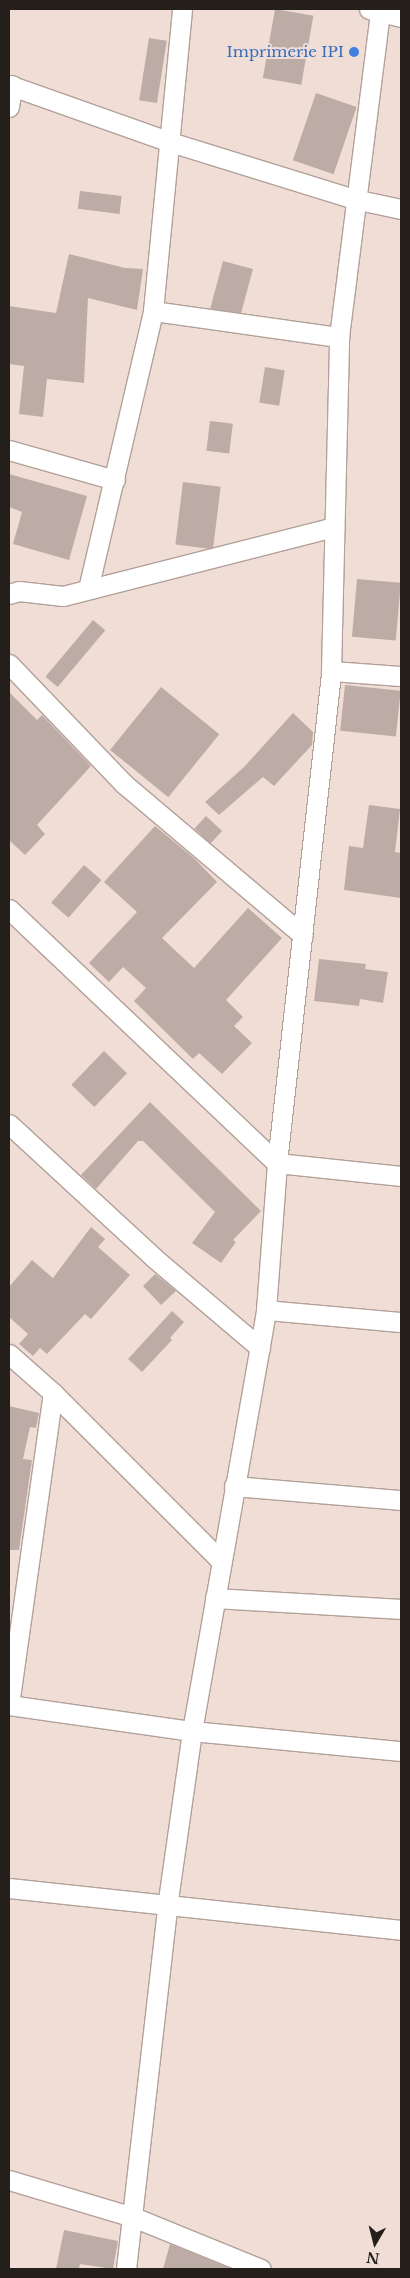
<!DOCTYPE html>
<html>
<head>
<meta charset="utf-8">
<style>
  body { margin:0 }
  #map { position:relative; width:410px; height:2278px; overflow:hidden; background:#f0ded6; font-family:"Libre Baskerville",serif }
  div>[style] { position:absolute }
  .building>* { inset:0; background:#bdaca5; transform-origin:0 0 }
  .roads { filter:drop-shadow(1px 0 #b2a199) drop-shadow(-1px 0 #b2a199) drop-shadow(0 1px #b2a199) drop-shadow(0 -1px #b2a199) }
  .minor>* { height:19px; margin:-9.5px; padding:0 9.5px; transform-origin:9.5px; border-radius:9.5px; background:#fff }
  .dots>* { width:14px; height:14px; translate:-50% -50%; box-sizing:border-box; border:2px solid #f0ded6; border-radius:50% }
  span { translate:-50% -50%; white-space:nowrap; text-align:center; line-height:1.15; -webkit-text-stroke:4px #f0ded6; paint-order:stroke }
  .shop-label { font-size:15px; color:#366cbe }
  .right { translate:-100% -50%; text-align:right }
  .frame { position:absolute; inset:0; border:10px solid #251f1c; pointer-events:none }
  .north { position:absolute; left:350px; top:2218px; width:50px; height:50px; -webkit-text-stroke:4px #f0ded6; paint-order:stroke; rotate:188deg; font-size:14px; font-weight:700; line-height:20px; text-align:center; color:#251f1c }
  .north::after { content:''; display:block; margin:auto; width:18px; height:22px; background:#251f1c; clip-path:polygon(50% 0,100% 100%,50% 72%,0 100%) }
</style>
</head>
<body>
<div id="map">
  <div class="building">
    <i style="left:275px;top:9px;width:39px;height:70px;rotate:10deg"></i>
    <i style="left:149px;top:38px;width:18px;height:63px;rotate:9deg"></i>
    <i style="left:316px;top:93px;width:43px;height:71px;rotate:19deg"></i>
    <i style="left:80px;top:191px;width:42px;height:18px;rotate:7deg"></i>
    <i style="clip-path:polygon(69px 254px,125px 268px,143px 269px,137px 310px,88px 298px,84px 383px,47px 379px,43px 417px,19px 414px,24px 366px,9px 364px,9px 306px,56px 313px)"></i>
    <i style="left:223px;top:261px;width:31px;height:49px;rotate:15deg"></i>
    <i style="left:265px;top:367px;width:20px;height:36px;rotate:9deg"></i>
    <i style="left:210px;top:421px;width:23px;height:30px;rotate:7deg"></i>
    <i style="clip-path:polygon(9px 474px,87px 496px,69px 560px,13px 544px,22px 512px,9px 507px)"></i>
    <i style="left:183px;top:482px;width:38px;height:63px;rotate:7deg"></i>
    <i style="left:357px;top:579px;width:44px;height:58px;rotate:5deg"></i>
    <i style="left:93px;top:620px;width:16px;height:74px;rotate:40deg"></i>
    <i style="left:345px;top:685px;width:56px;height:46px;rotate:6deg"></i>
    <i style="left:161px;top:687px;width:75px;height:81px;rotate:39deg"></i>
    <i style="clip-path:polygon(9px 692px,37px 720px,42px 715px,91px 766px,37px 825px,45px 834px,25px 855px,9px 840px)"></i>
    <i style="clip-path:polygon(293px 713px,313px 732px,312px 745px,274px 786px,263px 777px,219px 815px,205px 802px,244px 767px)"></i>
    <i style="clip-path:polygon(369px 805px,400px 809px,395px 852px,401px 853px,401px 898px,344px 890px,349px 846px,363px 848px)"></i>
    <i style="left:206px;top:816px;width:22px;height:17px;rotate:43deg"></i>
    <i style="clip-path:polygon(155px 826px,195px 859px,217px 882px,162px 938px,194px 968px,248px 908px,282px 938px,226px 1000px,243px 1017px,234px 1026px,252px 1043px,222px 1074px,199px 1053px,193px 1059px,134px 1001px,146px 988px,123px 967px,109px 982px,89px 963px,137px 912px,104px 882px)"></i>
    <i style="left:84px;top:865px;width:23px;height:50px;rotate:41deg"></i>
    <i style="clip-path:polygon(319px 959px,366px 964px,365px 969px,388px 972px,383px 1003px,360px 999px,359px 1006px,314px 1001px)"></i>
    <i style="left:104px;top:1051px;width:32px;height:47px;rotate:44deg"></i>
    <i style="clip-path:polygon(150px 1102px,261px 1211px,233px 1240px,236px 1242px,221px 1263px,192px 1243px,215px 1212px,143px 1141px,138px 1141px,96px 1189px,81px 1175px)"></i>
    <i style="clip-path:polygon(91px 1227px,105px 1239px,98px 1247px,130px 1275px,91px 1319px,85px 1314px,47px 1354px,40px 1348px,33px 1356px,19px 1344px,28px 1334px,9px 1317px,9px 1287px,32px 1260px,53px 1278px)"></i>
    <i style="clip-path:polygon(155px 1274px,176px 1291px,161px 1305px,143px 1286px)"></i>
    <i style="clip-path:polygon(172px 1311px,184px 1322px,170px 1338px,172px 1340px,142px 1372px,128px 1359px)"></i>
    <i style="clip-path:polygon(9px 1406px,39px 1413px,36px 1428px,30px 1427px,23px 1459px,32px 1460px,19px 1550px,9px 1550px)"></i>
    <i style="clip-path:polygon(64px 2230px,118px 2241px,113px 2269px,80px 2264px,79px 2269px,56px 2269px)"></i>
    <i style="clip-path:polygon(170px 2244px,232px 2269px,163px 2269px)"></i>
  </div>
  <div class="roads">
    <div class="minor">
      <i style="left:369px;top:9px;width:33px;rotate:14deg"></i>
      <i style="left:9px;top:85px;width:168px;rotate:19.5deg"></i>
      <i style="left:167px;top:141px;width:196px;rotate:17.2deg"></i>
      <i style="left:354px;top:199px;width:48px;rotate:12deg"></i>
      <i style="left:9px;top:107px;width:22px;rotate:-82deg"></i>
      <i style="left:153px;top:311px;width:188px;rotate:8deg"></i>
      <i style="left:9px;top:450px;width:110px;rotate:15.8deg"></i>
      <i style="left:88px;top:589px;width:285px;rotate:-76.8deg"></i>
      <i style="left:153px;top:311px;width:303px;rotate:-84.5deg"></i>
      <i style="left:9px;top:594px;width:10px;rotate:-17deg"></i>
      <i style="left:19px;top:591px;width:44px;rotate:6.5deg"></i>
      <i style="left:63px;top:596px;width:280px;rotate:-14.3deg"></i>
      <i style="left:9px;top:664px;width:166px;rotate:46.2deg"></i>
      <i style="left:124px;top:784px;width:234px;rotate:40.2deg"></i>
      <i style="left:331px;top:671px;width:70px;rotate:4.1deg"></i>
      <i style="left:9px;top:909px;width:369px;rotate:43.5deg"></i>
      <i style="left:277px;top:1163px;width:125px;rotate:6deg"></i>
      <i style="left:9px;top:1124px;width:197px;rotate:42.7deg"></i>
      <i style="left:154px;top:1258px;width:139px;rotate:40.3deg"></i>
      <i style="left:266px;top:1310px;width:136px;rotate:5.1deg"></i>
      <i style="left:9px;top:1354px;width:59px;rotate:41.6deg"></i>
      <i style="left:53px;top:1393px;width:238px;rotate:45deg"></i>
      <i style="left:234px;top:1486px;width:168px;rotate:4.8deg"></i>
      <i style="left:215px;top:1598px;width:186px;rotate:3.4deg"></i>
      <i style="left:9px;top:1705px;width:185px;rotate:8.1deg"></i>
      <i style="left:192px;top:1731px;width:210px;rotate:5.5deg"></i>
      <i style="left:9px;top:1705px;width:315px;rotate:-82deg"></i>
      <i style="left:9px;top:1888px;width:394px;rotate:6.1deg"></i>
      <i style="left:9px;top:2180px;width:129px;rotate:16.6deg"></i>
      <i style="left:133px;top:2217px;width:138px;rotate:22.1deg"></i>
      <i style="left:126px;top:2269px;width:364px;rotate:-83.5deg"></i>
      <i style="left:167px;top:1907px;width:178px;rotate:-81.9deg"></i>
      <i style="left:192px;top:1731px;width:427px;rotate:-80deg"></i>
      <i style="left:266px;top:1310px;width:147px;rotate:-85.7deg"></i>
      <i style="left:277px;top:1163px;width:495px;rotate:-83.7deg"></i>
      <i style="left:331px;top:671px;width:334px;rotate:-88.6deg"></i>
      <i style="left:339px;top:337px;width:328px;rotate:-82.8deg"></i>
    </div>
  </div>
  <div class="dots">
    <i style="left:354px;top:52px;background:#3f7fe0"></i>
  </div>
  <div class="shop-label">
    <span class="right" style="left:344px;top:52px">Imprimerie IPI</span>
  </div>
  <div class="frame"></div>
  <div class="north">N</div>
</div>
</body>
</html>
